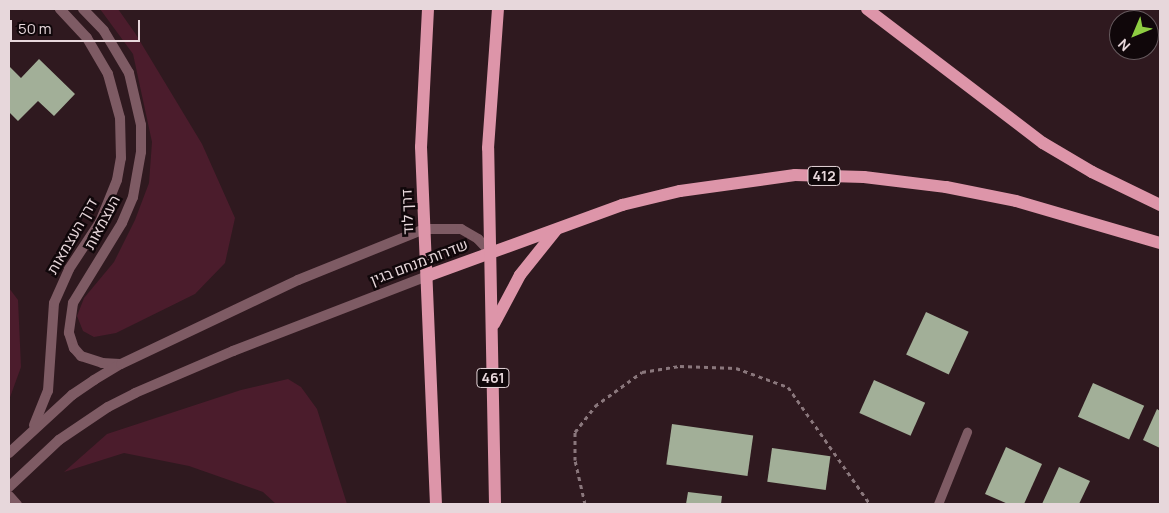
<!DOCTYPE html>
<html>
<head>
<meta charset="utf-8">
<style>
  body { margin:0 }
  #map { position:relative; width:1169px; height:513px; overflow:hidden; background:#2f191f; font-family:Manrope,Heebo,sans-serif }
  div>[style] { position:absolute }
  .green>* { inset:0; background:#4b1c2c }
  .building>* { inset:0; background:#a2af98; transform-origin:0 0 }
  .path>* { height:3px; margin-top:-1.5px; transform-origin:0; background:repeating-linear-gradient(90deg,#8a777c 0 4px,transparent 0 8px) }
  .service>* { height:9px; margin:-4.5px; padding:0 4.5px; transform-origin:4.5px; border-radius:4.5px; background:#7e5b64 }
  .tertiary>* { height:10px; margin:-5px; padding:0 5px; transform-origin:5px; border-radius:5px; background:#7e5b64 }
  .primary>* { height:12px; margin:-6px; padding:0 6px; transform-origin:6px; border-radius:6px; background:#dd95a9 }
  span { translate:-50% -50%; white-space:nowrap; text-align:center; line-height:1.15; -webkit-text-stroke:5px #10070a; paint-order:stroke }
  .shield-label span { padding:1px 4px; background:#10070a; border:1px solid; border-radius:4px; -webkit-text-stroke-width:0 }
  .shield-label { font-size:14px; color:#e7d7db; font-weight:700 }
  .street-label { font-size:15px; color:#e7d7db }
  .frame { position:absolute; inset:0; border:10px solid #e7d7db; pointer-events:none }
  .north { position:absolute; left:1109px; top:10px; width:50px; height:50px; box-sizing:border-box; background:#10070a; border:1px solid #665a5e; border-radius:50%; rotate:225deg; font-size:14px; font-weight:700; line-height:20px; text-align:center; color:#e7d7db }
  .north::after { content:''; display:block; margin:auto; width:18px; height:22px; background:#8ecd42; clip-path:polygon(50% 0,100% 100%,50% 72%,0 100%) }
  .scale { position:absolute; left:10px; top:20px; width:130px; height:22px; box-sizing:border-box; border:2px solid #e7d7db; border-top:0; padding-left:6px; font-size:15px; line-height:18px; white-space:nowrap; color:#e7d7db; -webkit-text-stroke:4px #10070a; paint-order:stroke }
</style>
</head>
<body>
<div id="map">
  <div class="green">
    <i style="clip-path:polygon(100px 9px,118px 9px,135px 33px,202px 144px,235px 218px,225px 263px,195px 294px,116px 333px,94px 337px,83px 331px,77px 316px,84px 298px,114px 262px,135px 220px,149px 183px,152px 142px,133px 54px)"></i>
    <i style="clip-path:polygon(9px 288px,18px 300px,21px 367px,9px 400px)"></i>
    <i style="clip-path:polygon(288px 379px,301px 387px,317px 409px,347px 504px,276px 504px,263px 492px,189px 466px,124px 453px,64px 472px,107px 434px,241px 390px)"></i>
  </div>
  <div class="building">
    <i style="clip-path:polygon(39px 59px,75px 94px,54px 116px,38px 101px,18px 121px,9px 112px,9px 66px,21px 78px)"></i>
    <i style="left:926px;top:312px;width:47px;height:47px;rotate:25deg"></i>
    <i style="left:874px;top:380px;width:56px;height:36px;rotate:24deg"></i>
    <i style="left:1093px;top:383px;width:56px;height:37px;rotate:24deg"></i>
    <i style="clip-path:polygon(1157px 409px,1160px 411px,1160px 448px,1143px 440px)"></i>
    <i style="left:672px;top:424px;width:82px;height:41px;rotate:8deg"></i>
    <i style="clip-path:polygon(1006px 447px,1042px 464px,1024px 504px,1008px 504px,985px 494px)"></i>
    <i style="left:772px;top:448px;width:59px;height:34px;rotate:8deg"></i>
    <i style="clip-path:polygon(1059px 467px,1090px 481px,1079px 504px,1042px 504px)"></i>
    <i style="clip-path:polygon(688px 492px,722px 496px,721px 504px,686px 504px)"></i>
  </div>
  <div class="path">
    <i style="left:585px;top:504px;width:45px;rotate:-102.8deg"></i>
    <i style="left:575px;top:460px;width:28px;rotate:-90deg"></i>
    <i style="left:575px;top:432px;width:33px;rotate:-52deg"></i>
    <i style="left:595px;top:406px;width:58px;rotate:-35.9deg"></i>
    <i style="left:642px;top:372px;width:38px;rotate:-9deg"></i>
    <i style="left:680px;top:366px;width:56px;rotate:2deg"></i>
    <i style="left:736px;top:368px;width:55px;rotate:20.1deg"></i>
    <i style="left:788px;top:387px;width:143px;rotate:55deg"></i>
  </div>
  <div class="service">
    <i style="left:9px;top:495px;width:12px;rotate:48deg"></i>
    <i style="left:938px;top:504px;width:78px;rotate:-68.1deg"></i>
  </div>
  <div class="tertiary">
    <i style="left:83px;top:9px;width:30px;rotate:46deg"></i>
    <i style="left:104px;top:31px;width:49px;rotate:59.2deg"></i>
    <i style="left:129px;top:73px;width:53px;rotate:77deg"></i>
    <i style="left:141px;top:125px;width:27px;rotate:90deg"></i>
    <i style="left:141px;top:152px;width:46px;rotate:100.1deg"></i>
    <i style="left:133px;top:197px;width:28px;rotate:113deg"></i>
    <i style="left:122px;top:223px;width:94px;rotate:121.5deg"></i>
    <i style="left:73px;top:303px;width:30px;rotate:98deg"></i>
    <i style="left:69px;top:333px;width:16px;rotate:72deg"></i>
    <i style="left:74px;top:348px;width:11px;rotate:49deg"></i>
    <i style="left:81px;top:356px;width:22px;rotate:18deg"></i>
    <i style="left:102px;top:363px;width:18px;rotate:3deg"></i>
    <i style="left:34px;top:425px;width:37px;rotate:-68deg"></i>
    <i style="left:48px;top:391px;width:88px;rotate:-86.1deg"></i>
    <i style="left:54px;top:303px;width:37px;rotate:-66deg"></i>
    <i style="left:69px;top:269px;width:56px;rotate:-56.6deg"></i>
    <i style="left:100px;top:222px;width:45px;rotate:-68deg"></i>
    <i style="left:117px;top:180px;width:22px;rotate:-80deg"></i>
    <i style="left:121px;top:158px;width:40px;rotate:-91.4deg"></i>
    <i style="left:120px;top:118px;width:46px;rotate:-105.3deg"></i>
    <i style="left:108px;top:74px;width:42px;rotate:-120.3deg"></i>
    <i style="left:87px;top:38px;width:40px;rotate:-133deg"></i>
    <i style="left:9px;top:453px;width:86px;rotate:-42.6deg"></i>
    <i style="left:72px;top:395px;width:27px;rotate:-34deg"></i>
    <i style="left:94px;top:380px;width:31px;rotate:-31deg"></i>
    <i style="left:121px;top:364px;width:196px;rotate:-25.4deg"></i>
    <i style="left:298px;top:280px;width:136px;rotate:-22deg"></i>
    <i style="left:424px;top:229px;width:37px"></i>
    <i style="left:461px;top:229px;width:20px;rotate:30deg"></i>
    <i style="left:478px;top:239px;width:18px;rotate:47deg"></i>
    <i style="left:9px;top:487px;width:69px;rotate:-43.2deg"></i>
    <i style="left:59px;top:440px;width:59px;rotate:-34deg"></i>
    <i style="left:108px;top:407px;width:30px;rotate:-27deg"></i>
    <i style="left:135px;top:393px;width:107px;rotate:-23.2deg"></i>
    <i style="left:233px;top:351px;width:208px;rotate:-21.1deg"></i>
  </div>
  <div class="primary">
    <i style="left:428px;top:9px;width:138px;rotate:92.9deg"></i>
    <i style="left:421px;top:147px;width:357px;rotate:87.6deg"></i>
    <i style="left:867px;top:9px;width:221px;rotate:37.3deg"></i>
    <i style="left:1043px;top:143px;width:57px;rotate:30.6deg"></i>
    <i style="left:1092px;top:172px;width:76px;rotate:25.9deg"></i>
    <i style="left:427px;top:276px;width:208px;rotate:-20deg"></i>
    <i style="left:622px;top:205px;width:60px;rotate:-13.6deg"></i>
    <i style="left:680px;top:191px;width:116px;rotate:-7.9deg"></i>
    <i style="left:795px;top:175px;width:69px;rotate:1.7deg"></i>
    <i style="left:864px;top:177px;width:83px;rotate:7deg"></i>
    <i style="left:946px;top:187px;width:71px;rotate:11.3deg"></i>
    <i style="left:1016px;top:201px;width:150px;rotate:16.3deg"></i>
    <i style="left:494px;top:324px;width:55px;rotate:-62deg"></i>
    <i style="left:520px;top:275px;width:58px;rotate:-51.3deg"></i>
    <i style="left:495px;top:504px;width:356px;rotate:-91.1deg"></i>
    <i style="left:488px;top:148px;width:139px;rotate:-85.9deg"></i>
  </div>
  <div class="shield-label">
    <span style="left:824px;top:176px">412</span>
    <span style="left:493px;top:378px">461</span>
  </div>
  <div class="street-label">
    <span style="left:407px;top:212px;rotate:-92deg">דרך לוד</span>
    <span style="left:102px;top:222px;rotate:-62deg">העצמאות</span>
    <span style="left:72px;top:236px;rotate:-60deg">דרך העצמאות</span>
    <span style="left:419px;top:262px;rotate:-21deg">שדרות מנחם בגין</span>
  </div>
  <div class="frame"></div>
  <div class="north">N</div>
  <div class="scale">50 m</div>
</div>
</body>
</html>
